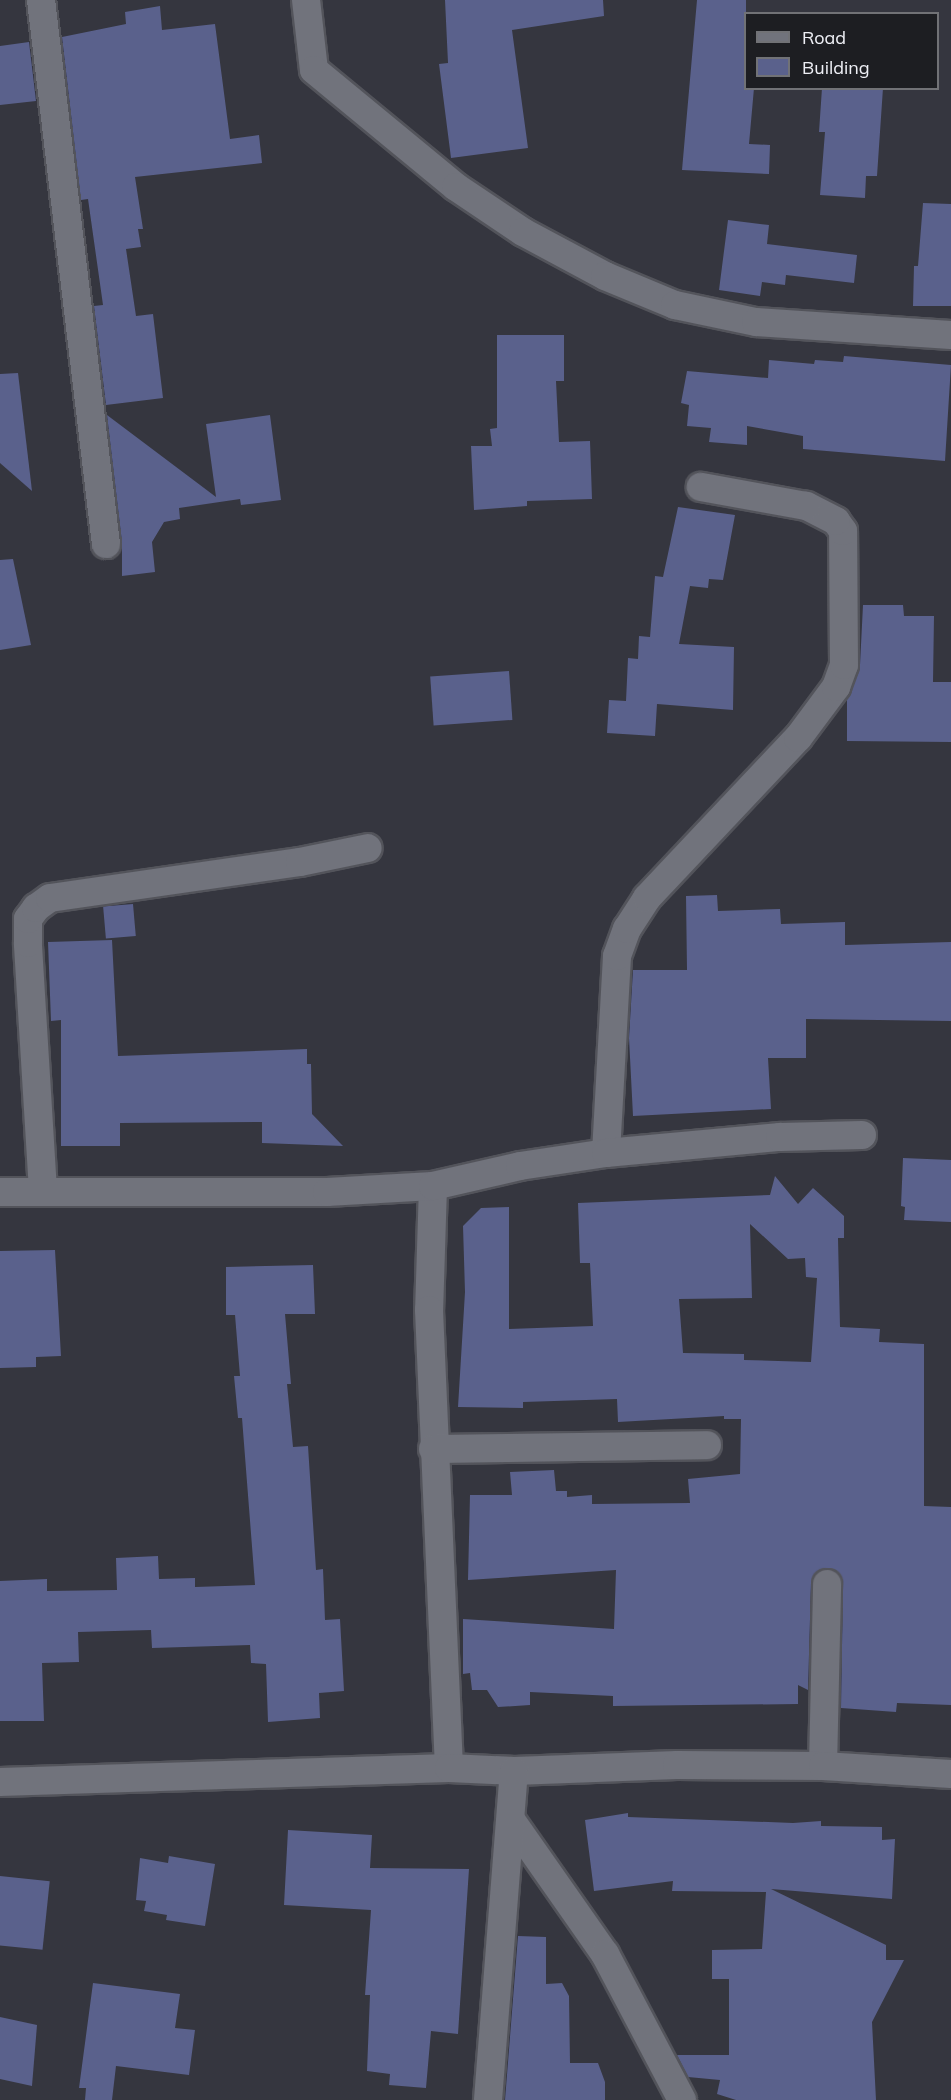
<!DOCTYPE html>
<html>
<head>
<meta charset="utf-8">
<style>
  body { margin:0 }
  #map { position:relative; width:951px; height:2100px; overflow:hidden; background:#35363f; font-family:Mulish,sans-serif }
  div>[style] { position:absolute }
  .building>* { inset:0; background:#5a618c; transform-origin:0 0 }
  .roads { filter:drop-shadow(2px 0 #53545b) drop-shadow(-2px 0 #53545b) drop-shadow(0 2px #53545b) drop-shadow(0 -2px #53545b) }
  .minor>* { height:28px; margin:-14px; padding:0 14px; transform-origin:14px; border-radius:14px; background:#71737c }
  span { translate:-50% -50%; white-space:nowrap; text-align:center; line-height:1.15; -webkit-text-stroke:4.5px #1d1e22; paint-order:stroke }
  .legend { position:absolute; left:744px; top:12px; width:195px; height:78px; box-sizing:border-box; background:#1d1e22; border:2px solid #717276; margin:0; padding:8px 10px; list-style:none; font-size:18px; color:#eeeff5 }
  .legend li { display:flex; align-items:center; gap:12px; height:30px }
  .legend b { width:30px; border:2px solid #717276 }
</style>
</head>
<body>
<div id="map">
  <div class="building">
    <i style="clip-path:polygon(445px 0,603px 0,604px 16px,512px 30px,528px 148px,451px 158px,439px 64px,448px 63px)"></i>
    <i style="clip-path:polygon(697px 0,746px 0,746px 88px,754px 88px,749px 144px,770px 145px,769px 174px,682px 170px)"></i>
    <i style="clip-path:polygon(160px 6px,162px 30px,215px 24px,230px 139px,259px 135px,262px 163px,135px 177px,143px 229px,138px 229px,141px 247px,126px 249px,136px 316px,153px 314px,163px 398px,106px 405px,94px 306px,103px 305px,88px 199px,81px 200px,62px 37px,126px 24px,125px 12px)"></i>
    <i style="clip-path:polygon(29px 42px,36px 101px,0 105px,0 46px)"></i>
    <i style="clip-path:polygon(822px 88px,883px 88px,877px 176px,866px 176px,865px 198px,820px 195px,825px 132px,819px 132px)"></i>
    <i style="clip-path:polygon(923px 203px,951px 204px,951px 306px,913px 306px,914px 266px,918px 266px)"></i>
    <i style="clip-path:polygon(728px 220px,769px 225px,767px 244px,857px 255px,854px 283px,786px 275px,785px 285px,762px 282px,760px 296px,719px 290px)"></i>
    <i style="clip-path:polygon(497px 335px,564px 335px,564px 381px,556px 381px,559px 442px,590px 441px,592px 499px,527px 501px,527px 506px,474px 510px,471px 446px,492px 446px,490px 429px,497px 428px)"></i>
    <i style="clip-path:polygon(844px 356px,951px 365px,945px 461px,803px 449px,803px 436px,747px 426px,747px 445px,709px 442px,711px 428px,687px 426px,689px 405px,681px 403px,687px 371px,768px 378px,769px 360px,814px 364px,815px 360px,843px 362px)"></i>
    <i style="clip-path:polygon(18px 373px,32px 491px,0 463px,0 374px)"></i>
    <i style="clip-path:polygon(107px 415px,216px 497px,206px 424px,270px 415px,281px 500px,241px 505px,240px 499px,179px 508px,180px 519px,164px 522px,152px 542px,155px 572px,122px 576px,122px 542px)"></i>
    <i style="clip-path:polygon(678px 507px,735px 515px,723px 580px,709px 579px,708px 588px,690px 586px,679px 644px,734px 647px,733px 710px,657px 704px,655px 736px,607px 733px,609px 700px,626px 701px,628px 658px,638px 659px,639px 636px,650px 637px,655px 576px,663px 577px)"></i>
    <i style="clip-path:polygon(13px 559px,31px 645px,0 650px,0 560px)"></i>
    <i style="clip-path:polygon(863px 605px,903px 605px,904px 616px,934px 616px,933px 682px,951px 682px,951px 742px,847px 741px,847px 699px,860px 665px)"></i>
    <i style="left:509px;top:671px;width:49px;height:79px;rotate:86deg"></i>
    <i style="clip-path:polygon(717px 895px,718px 911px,780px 909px,781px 924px,845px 922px,845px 945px,951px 942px,951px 1021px,806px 1019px,806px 1058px,768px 1058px,771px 1109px,633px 1116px,629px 1038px,633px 970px,687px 970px,686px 896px)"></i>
    <i style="left:133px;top:904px;width:32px;height:30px;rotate:85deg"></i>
    <i style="clip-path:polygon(112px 940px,118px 1056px,307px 1049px,307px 1064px,311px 1064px,312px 1114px,343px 1146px,262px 1143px,262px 1122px,120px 1123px,120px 1146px,61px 1146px,61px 1020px,51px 1021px,48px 942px)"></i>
    <i style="clip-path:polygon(903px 1158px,951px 1160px,951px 1222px,904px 1220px,905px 1207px,901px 1206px)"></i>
    <i style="clip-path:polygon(evenodd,775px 1176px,798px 1204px,813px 1188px,844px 1216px,844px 1238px,838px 1238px,840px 1327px,880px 1329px,879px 1342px,924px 1344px,924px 1506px,951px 1507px,951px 1705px,897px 1703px,896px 1712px,841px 1708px,843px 1584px,836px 1570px,827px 1568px,819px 1570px,811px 1583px,808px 1690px,798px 1685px,798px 1704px,613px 1706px,613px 1696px,530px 1692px,530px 1705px,498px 1707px,487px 1690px,472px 1690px,470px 1673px,463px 1674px,463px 1619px,614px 1629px,616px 1570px,468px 1580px,470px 1495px,512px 1495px,510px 1472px,554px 1470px,556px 1491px,567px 1491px,567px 1497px,592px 1495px,592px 1504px,690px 1503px,688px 1479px,740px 1474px,741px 1419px,724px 1419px,724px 1416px,618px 1422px,617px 1399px,523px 1402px,523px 1408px,458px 1407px,465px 1292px,463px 1226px,481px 1208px,509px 1207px,509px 1329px,593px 1326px,590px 1263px,580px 1263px,578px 1203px,770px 1195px,775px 1176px,750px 1224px,788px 1259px,805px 1258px,806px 1277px,817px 1278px,811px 1362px,744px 1360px,744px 1354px,683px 1353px,679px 1299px,752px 1298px,750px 1224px)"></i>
    <i style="clip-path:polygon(55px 1250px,61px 1356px,36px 1357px,36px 1367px,0 1368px,0 1251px)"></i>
    <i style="clip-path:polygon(313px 1265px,315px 1314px,285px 1314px,291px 1384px,287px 1384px,293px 1447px,308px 1446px,316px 1570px,323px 1569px,325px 1620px,340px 1619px,344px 1691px,319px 1693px,320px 1718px,268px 1722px,266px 1664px,251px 1663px,250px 1645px,152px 1648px,151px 1630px,78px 1632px,79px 1662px,42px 1663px,44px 1721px,0 1721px,0 1581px,47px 1579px,47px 1591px,117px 1590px,116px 1558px,158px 1556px,159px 1579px,195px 1578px,195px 1587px,255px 1585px,242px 1418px,238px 1418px,234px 1376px,240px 1376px,235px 1315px,226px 1315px,226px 1267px)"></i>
    <i style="clip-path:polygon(628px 1813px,628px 1817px,793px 1823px,821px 1821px,821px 1826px,882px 1827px,882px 1840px,895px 1839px,892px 1899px,771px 1889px,886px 1945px,886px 1960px,904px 1960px,872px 2022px,876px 2100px,736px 2100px,717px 2094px,720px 2080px,688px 2077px,677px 2055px,729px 2055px,729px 1979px,712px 1979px,712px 1950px,762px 1949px,766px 1892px,672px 1891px,673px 1881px,594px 1891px,585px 1820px)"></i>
    <i style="clip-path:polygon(288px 1830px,372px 1835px,370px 1868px,469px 1869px,458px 2034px,431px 2031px,426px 2088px,389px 2085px,390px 2074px,367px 2071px,370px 1995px,365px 1995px,371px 1910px,284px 1905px)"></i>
    <i style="clip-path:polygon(169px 1856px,215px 1864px,205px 1926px,166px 1920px,167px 1915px,144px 1911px,146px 1901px,136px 1900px,140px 1858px,168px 1863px)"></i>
    <i style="left:0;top:1876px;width:50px;height:69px;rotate:6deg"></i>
    <i style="clip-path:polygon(518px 1936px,546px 1937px,546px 1984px,562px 1983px,569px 1996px,570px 2063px,598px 2063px,605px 2082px,605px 2100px,505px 2100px)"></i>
    <i style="clip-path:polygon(93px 1983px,180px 1994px,175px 2028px,195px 2030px,189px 2075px,116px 2066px,112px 2100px,85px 2100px,86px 2088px,79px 2088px)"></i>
    <i style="clip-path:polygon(0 2017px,37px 2025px,32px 2086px,0 2079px)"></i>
  </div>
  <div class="roads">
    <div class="minor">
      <i style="left:41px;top:0;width:548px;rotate:83.19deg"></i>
      <i style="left:306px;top:0;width:70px;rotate:83.5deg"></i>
      <i style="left:314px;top:70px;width:184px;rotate:39.5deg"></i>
      <i style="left:456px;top:187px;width:81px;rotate:33.9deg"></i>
      <i style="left:523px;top:232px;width:93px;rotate:28.2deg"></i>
      <i style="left:605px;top:276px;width:76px;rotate:22.5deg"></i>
      <i style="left:675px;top:305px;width:83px;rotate:11.9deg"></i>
      <i style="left:756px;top:322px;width:195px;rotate:3.8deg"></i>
      <i style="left:606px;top:1153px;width:197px;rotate:-86.8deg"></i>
      <i style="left:617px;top:956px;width:29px;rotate:-70deg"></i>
      <i style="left:627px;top:929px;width:37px;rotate:-57deg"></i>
      <i style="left:647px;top:898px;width:220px;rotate:-46.7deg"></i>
      <i style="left:798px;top:738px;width:64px;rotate:-53.3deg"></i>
      <i style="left:836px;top:687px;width:23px;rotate:-70deg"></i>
      <i style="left:844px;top:665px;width:134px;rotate:-90.4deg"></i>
      <i style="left:843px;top:531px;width:12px;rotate:-125deg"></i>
      <i style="left:836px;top:521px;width:34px;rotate:-153deg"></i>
      <i style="left:806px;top:506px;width:107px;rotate:-169.7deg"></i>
      <i style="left:433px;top:1186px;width:124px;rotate:91.8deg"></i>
      <i style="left:429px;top:1310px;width:458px;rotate:87.5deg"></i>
      <i style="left:43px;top:1191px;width:248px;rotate:-93.5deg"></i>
      <i style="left:28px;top:943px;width:24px;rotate:-90deg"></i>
      <i style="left:28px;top:919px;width:14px;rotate:-54deg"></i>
      <i style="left:36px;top:908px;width:17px;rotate:-36deg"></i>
      <i style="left:50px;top:898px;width:253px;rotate:-8.2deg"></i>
      <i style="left:300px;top:862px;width:69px;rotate:-11.6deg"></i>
      <i style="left:0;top:1192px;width:327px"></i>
      <i style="left:327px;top:1192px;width:106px;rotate:-3.2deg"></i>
      <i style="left:433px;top:1186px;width:89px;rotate:-12.9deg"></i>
      <i style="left:520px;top:1166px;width:87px;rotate:-8.6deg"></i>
      <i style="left:606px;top:1153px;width:175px;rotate:-5.3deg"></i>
      <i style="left:780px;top:1137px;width:82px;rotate:-1.4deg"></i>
      <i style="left:433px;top:1449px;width:274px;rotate:-0.8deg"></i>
      <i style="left:823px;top:1766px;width:182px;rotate:-88.7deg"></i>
      <i style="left:0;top:1782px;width:449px;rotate:-1.8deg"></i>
      <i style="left:449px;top:1768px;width:65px;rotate:2.6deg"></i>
      <i style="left:514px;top:1771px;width:163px;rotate:-2.1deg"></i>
      <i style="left:677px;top:1765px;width:146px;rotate:0.4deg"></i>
      <i style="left:823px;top:1766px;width:128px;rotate:3.6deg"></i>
      <i style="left:511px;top:1820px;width:164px;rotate:55deg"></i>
      <i style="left:605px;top:1954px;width:165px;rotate:62.2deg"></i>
      <i style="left:488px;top:2100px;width:330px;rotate:-85.5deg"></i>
    </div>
  </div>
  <ul class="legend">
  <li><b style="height:8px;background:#71737c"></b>Road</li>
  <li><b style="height:16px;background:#5a618c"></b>Building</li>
  </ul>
</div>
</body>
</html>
